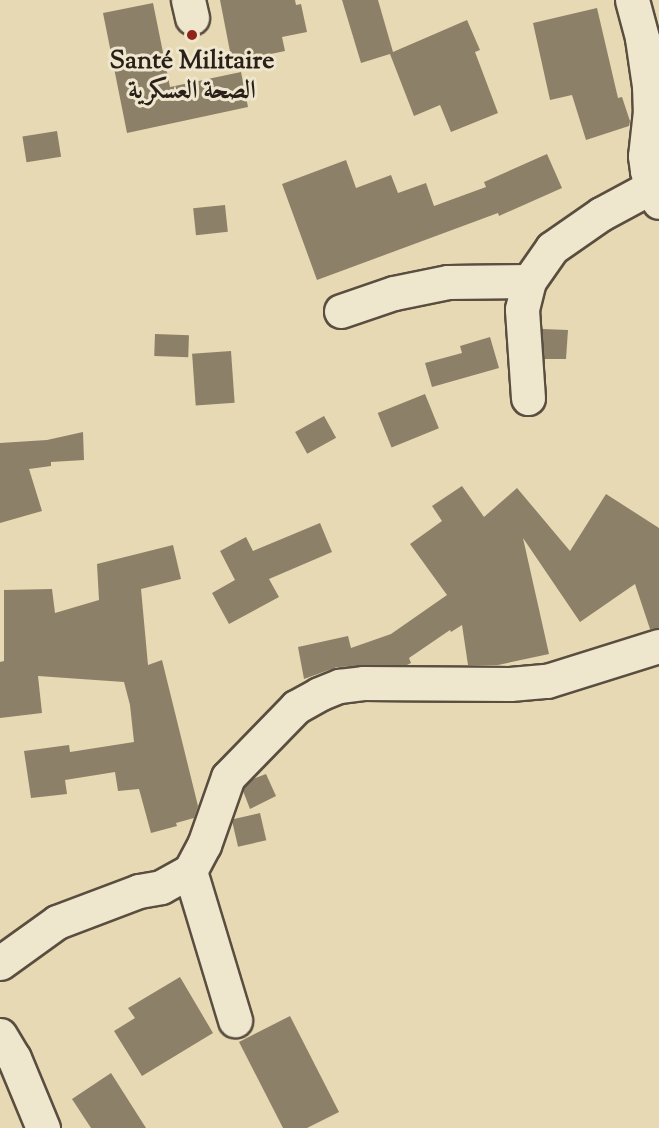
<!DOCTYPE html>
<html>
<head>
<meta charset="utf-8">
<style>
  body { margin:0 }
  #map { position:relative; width:659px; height:1128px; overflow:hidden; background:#e6d9b3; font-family:"Sorts Mill Goudy",Amiri,serif }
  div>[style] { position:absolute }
  .building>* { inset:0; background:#8c8069; transform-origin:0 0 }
  .roads { filter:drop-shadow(2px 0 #5a4e40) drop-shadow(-2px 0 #5a4e40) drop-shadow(0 2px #5a4e40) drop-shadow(0 -2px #5a4e40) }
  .minor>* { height:33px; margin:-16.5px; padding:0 16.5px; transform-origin:16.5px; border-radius:16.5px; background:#efe6ce }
  .dots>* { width:16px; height:16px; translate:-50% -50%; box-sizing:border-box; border:3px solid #efe6ce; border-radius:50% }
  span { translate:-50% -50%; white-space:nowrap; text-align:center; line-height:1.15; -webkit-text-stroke:6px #efe6ce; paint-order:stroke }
  .poi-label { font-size:26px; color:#2b2019; font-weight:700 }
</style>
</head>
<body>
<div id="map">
  <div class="building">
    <i style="clip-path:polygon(220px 0,295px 0,296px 5px,301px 4px,307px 32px,282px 37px,285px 51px,232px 62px)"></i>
    <i style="clip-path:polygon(342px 0,378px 0,393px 52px,467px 20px,480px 50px,475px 52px,498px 113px,451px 132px,440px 105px,414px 116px,390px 54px,361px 63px)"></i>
    <i style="clip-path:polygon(153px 3px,170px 87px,241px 72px,248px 107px,127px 133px,103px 13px)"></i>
    <i style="clip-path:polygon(597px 8px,618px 98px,622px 97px,630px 121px,629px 126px,586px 140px,572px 95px,550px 100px,533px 23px)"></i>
    <i style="left:57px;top:131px;width:26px;height:35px;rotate:81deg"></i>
    <i style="clip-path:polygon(547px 154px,562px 188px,499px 216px,498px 213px,317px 280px,282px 184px,346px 160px,356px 188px,391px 175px,398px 193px,426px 183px,434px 206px,486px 187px,484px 182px)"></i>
    <i style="left:225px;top:205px;width:27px;height:32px;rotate:84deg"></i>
    <i style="clip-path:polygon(542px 329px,568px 330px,566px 359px,544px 359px)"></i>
    <i style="left:155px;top:334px;width:34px;height:22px;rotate:2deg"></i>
    <i style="clip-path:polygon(490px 337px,499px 368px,432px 387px,425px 363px,462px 353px,460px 346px)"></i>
    <i style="left:231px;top:351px;width:52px;height:39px;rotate:86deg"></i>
    <i style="left:425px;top:394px;width:37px;height:51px;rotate:68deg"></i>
    <i style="left:324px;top:416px;width:25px;height:33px;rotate:61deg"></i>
    <i style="clip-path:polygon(83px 432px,84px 460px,51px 462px,51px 466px,29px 469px,42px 511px,0 523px,0 443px,47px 440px)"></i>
    <i style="clip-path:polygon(462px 486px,484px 517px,517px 488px,570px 551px,606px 494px,659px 528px,659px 628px,650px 629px,635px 584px,580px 622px,523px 538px,549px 654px,498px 665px,468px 665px,462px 625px,451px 632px,450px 630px,409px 658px,411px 663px,407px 665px,337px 667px,304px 679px,298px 647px,348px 636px,351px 648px,391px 634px,447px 595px,410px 544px,442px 521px,432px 506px)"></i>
    <i style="clip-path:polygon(320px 523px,332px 552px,269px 579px,279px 597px,229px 624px,212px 593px,235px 580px,220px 551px,246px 537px,253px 551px)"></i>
    <i style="clip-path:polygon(173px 545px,181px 579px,141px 589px,148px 665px,162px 660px,198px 806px,194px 818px,176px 823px,177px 826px,151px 833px,139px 789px,118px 791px,115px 772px,65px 780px,67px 794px,31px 798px,24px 751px,69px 745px,70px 752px,134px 742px,130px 705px,124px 682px,38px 676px,42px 713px,0 718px,0 662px,4px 661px,4px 590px,52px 589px,55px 613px,99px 600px,97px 564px)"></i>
    <i style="clip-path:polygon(266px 774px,276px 796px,250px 809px,243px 791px,244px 787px,253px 779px)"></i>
    <i style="left:260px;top:813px;width:28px;height:29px;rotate:77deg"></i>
    <i style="clip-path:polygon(180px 977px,213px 1033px,142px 1076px,114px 1031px,135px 1018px,128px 1008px)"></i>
    <i style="clip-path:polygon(290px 1016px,339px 1112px,307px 1128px,283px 1128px,239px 1042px)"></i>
    <i style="clip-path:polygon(111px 1073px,146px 1128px,91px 1128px,72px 1099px)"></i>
  </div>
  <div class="roads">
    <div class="minor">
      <i style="left:188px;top:0;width:18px;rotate:77deg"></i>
      <i style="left:632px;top:0;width:39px;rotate:75deg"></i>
      <i style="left:642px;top:38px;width:49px;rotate:81.7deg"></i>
      <i style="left:649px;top:86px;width:25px;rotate:88deg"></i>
      <i style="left:650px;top:111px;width:45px;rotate:96.3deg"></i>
      <i style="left:645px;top:156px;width:15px;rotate:82deg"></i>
      <i style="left:647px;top:171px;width:33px;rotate:69deg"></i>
      <i style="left:341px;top:311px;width:56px;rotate:-18.8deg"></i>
      <i style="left:394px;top:293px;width:55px;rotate:-11.5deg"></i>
      <i style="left:448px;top:282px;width:81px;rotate:-0.7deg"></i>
      <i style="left:528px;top:398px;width:89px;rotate:-93.9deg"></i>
      <i style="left:522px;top:309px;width:29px;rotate:-76deg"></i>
      <i style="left:529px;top:281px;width:40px;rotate:-55.1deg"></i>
      <i style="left:552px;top:248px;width:60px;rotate:-34.8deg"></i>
      <i style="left:601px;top:214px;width:57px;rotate:-28.4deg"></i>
      <i style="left:190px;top:871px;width:156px;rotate:73.2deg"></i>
      <i style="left:0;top:963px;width:70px;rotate:-35.7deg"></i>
      <i style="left:57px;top:922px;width:88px;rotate:-20.7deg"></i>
      <i style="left:139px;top:891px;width:22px;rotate:-10deg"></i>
      <i style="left:161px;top:887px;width:33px;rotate:-29deg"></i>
      <i style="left:190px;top:871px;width:30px;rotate:-62deg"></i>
      <i style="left:204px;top:845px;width:72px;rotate:-70.6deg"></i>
      <i style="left:228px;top:777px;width:98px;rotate:-45.8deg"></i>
      <i style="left:296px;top:707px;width:26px;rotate:-29deg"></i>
      <i style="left:319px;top:694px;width:22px;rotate:-22deg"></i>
      <i style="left:339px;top:686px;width:24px;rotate:-7deg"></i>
      <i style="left:363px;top:683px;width:147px;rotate:0.4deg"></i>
      <i style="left:510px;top:684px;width:37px;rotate:-5deg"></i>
      <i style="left:547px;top:681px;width:117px;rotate:-17.4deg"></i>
      <i style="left:0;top:1035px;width:27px;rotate:59deg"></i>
      <i style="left:14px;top:1058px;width:76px;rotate:67.5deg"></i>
    </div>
  </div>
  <div class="dots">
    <i style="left:192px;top:35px;background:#8f2418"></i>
  </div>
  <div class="poi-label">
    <span style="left:192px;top:77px">Santé Militaire<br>الصحة العسكرية</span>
  </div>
</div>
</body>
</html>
